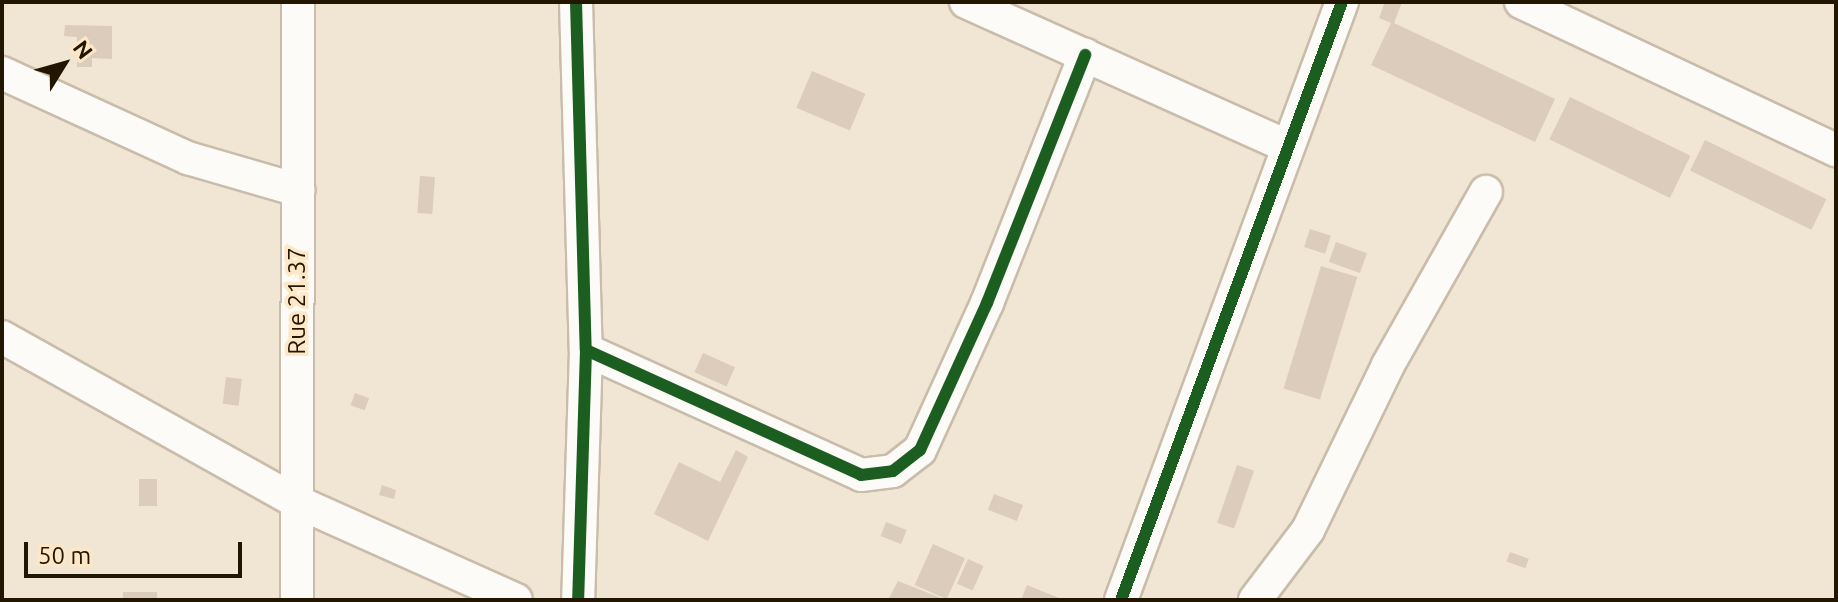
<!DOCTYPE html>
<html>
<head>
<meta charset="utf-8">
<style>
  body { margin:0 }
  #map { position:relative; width:1838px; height:602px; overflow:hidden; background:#f1e5d3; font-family:Ubuntu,sans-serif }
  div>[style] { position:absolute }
  .building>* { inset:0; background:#dcccbc; transform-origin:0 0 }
  .roads { filter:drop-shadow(2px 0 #c9bcaa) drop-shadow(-2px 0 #c9bcaa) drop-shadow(0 2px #c9bcaa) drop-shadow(0 -2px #c9bcaa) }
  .minor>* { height:32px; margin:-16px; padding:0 16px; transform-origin:16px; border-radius:16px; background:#fdfbf8 }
  .cycleway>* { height:12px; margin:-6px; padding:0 6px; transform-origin:6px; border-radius:6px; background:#1b5e20 }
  span { translate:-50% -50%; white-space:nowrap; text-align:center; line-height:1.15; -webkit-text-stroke:7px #fee7c6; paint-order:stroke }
  .street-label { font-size:24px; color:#231601 }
  .frame { position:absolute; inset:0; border:4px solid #231601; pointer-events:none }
  .north { position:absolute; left:24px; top:24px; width:80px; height:80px; -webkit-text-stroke:6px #fee7c6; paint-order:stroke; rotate:53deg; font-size:22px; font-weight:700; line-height:32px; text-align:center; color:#231601 }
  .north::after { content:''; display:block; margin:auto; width:28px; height:36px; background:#231601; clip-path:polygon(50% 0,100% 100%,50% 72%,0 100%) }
  .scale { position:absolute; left:24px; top:542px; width:218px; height:36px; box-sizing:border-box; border:4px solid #231601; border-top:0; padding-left:10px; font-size:24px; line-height:28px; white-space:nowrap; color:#231601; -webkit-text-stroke:6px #fee7c6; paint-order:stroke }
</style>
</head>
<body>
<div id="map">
  <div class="building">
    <i style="clip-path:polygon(1385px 2px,1402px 2px,1394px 23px,1555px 99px,1535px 142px,1371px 65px,1391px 23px,1379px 18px)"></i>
    <i style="clip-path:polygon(65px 25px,112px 26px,112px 59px,92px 58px,92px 67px,77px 67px,77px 37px,64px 36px)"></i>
    <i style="left:812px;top:71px;width:58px;height:40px;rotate:23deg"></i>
    <i style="left:1570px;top:97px;width:134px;height:47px;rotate:26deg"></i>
    <i style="left:1705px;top:140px;width:135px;height:34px;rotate:26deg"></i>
    <i style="left:420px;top:176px;width:15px;height:37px;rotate:4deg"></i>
    <i style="left:1310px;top:229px;width:22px;height:19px;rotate:18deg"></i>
    <i style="left:1336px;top:242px;width:33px;height:21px;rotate:20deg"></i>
    <i style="left:1321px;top:266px;width:38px;height:128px;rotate:17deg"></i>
    <i style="left:703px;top:353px;width:35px;height:21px;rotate:24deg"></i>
    <i style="left:226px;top:377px;width:16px;height:27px;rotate:7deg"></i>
    <i style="left:355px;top:393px;width:15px;height:13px;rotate:20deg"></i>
    <i style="clip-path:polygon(736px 450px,748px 457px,708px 541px,654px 514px,679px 462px,720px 482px)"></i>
    <i style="left:1237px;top:465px;width:18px;height:61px;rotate:19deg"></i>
    <i style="left:139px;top:479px;width:18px;height:27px"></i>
    <i style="clip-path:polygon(382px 485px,396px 490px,394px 499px,379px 495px)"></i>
    <i style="left:994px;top:494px;width:31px;height:17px;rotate:21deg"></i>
    <i style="left:886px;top:522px;width:22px;height:15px;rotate:21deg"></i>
    <i style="left:933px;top:544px;width:35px;height:45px;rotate:24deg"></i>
    <i style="left:1510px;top:552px;width:20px;height:10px;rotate:20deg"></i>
    <i style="left:968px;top:559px;width:17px;height:27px;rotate:24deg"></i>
    <i style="clip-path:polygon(898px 581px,941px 598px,940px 600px,888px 600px)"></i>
    <i style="clip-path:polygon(1027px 585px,1064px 600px,1021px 600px)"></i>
    <i style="left:123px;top:592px;width:34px;height:8px"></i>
  </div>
  <div class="roads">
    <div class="minor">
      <i style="left:576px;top:2px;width:348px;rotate:88.4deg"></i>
      <i style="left:586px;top:350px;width:250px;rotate:91.8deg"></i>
      <i style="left:966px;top:2px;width:351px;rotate:24.2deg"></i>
      <i style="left:1521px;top:2px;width:348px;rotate:25.2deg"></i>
      <i style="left:2px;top:73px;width:205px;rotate:24.6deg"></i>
      <i style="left:188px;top:158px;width:115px;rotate:16.2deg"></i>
      <i style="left:2px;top:337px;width:336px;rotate:29.2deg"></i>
      <i style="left:295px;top:501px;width:242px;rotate:24.1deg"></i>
      <i style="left:586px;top:350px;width:302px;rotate:24.4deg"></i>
      <i style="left:861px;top:475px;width:32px;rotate:-7deg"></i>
      <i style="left:893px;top:471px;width:34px;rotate:-38deg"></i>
      <i style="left:920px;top:450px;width:162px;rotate:-65.5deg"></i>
      <i style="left:987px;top:303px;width:267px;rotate:-68.4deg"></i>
      <i style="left:297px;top:600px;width:598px;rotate:-89.9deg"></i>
      <i style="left:1121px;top:600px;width:638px;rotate:-69.72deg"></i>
      <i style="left:1255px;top:600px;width:88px;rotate:-52.9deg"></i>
      <i style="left:1308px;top:530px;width:183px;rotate:-64.1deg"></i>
      <i style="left:1388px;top:365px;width:199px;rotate:-60.5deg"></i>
    </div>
  </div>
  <div class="cycleway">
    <i style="left:576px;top:2px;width:348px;rotate:88.4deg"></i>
    <i style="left:586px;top:350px;width:250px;rotate:91.8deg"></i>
    <i style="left:586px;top:350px;width:302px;rotate:24.4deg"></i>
    <i style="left:861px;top:475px;width:32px;rotate:-7deg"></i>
    <i style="left:893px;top:471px;width:34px;rotate:-38deg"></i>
    <i style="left:920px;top:450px;width:162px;rotate:-65.5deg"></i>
    <i style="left:987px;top:303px;width:267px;rotate:-68.4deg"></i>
    <i style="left:1121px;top:600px;width:638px;rotate:-69.72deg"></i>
  </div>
  <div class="street-label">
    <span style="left:297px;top:301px;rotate:-90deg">Rue 21.37</span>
  </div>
  <div class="frame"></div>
  <div class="north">N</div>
  <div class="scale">50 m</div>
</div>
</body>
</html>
